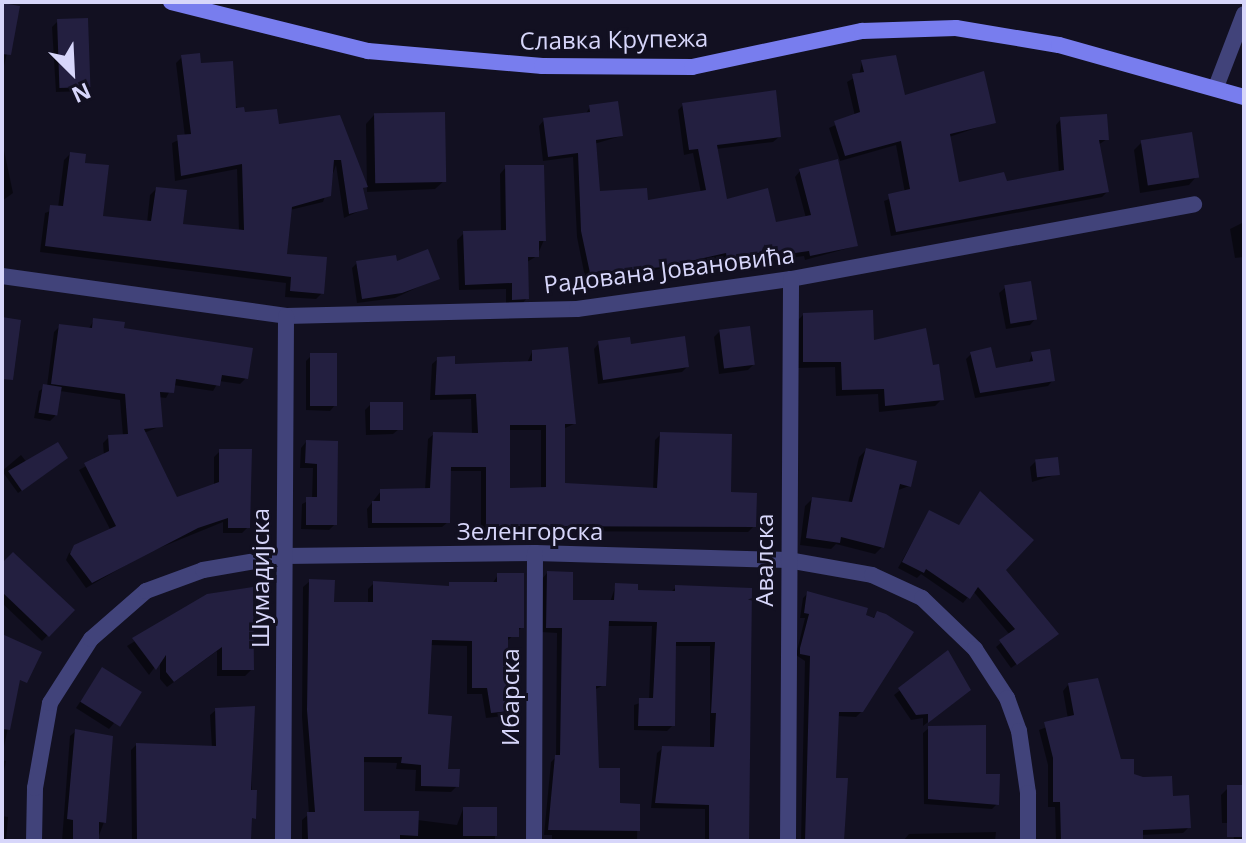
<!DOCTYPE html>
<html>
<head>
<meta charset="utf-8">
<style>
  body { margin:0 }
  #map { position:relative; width:1246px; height:843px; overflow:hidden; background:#121021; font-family:"Open Sans",sans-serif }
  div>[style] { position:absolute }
  .shadow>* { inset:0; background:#0007 }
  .building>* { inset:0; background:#231f40; transform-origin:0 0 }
  .minor>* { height:16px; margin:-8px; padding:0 8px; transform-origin:8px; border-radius:8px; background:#41437a }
  .tertiary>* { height:16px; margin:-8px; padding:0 8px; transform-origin:8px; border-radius:8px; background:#41437a }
  .secondary>* { height:16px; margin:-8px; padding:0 8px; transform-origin:8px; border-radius:8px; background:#787dee }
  span { translate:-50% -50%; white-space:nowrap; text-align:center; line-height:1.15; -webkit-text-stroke:6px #121021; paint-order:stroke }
  .street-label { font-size:24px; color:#d7d6fa }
  .frame { position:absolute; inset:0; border:4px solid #d7d6fa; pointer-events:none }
  .north { position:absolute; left:32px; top:32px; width:80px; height:80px; -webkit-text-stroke:6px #121021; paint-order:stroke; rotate:156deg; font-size:22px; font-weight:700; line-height:32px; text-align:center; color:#d7d6fa }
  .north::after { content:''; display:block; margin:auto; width:28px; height:36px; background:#d7d6fa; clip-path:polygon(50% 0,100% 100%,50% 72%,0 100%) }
</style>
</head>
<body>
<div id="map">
  <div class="shadow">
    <i style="clip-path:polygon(2px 5px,18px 8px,2px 74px)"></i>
    <i style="clip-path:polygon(58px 21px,89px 86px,84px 91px,56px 92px,52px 27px)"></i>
    <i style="clip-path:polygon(182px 57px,199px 65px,243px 114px,277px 127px,339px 117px,366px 186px,361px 190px,366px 208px,344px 218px,336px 165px,323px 202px,290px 210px,285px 256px,322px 293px,316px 299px,285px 297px,286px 283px,40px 252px,45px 213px,58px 208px,64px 160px,70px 154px,83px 164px,101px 218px,147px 223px,150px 195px,156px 189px,180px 226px,239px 231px,237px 169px,175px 181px,172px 143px,185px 137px,176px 63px)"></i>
    <i style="clip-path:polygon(862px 62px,904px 97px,994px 122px,949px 137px,957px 184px,1005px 184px,1059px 173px,1056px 125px,1061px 119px,1107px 139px,1098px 145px,1107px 192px,1102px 197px,891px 236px,884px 201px,905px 193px,896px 145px,840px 161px,829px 128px,855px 116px,847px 82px,859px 75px)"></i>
    <i style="clip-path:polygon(683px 105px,779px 137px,773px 142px,716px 149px,725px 201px,775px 224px,806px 218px,795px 177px,800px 171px,856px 246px,805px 260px,804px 256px,769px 261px,768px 254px,722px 264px,721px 257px,624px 276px,585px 277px,577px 237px,573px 157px,543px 161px,539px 126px,544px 120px,585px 115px,590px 107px,621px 136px,594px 144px,598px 193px,646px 202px,701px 193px,693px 153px,684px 155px,678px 110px)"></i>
    <i style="clip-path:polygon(374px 115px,444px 181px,435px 189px,367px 192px,366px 124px)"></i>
    <i style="clip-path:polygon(2px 141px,13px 193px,2px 201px)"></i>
    <i style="clip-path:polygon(1142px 142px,1197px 176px,1189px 185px,1140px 193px,1134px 150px)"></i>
    <i style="clip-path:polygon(506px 167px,544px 240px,537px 256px,527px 262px,527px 298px,521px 305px,506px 305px,506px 289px,459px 290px,457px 240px,464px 233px,501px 232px,500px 174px)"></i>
    <i style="clip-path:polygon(1244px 222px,1244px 257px,1235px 258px,1230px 229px)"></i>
    <i style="clip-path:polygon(357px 263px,395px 263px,437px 278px,395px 298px,357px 303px,352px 268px)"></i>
    <i style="clip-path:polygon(1005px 288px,1035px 319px,1030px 325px,1006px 329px,999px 293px)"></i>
    <i style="clip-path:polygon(803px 315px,872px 342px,941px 400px,935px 406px,879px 412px,878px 394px,836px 396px,835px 367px,797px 368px,797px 321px)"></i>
    <i style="clip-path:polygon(94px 320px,246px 378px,240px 384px,219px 381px,213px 391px,173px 385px,166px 398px,158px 397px,161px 426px,144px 433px,176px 499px,214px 486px,214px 457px,220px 451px,248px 527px,242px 533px,223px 533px,223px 522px,147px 553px,86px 588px,66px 560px,69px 553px,111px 531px,79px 470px,104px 456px,103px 443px,109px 437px,123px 436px,120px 400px,60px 391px,55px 416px,50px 421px,34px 418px,39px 391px,47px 386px,54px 332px,60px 326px,88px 330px)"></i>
    <i style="clip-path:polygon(720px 331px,753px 365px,748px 370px,719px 374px,714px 337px)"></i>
    <i style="clip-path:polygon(599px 343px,629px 346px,687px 367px,682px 372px,598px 384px,594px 349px)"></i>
    <i style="clip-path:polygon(evenodd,532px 352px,574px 424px,563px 429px,563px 484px,653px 490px,655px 440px,661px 434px,729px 494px,754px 526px,748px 532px,481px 531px,481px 471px,449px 471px,448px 522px,442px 527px,368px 528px,367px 509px,381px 491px,425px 490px,428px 439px,434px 434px,472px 434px,471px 399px,430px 400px,432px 364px,438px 359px,453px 367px,527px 363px,532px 352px,508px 430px,541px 430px,541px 489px,509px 490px,508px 430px)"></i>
    <i style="clip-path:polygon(971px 354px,994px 370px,1028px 364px,1032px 354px,1053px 380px,1048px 386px,975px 398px,966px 359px)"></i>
    <i style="clip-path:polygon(311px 356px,335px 405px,330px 411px,306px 410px,306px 361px)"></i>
    <i style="clip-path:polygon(371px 404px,399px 429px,393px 434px,366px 435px,365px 410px)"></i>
    <i style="clip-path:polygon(306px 442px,336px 443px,335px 524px,329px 530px,301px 529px,302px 504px,312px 499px,313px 468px,300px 468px,301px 448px)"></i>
    <i style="clip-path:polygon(866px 450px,909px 486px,896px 491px,882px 547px,875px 554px,836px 544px,831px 549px,800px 545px,805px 506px,812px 499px,848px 504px,859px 457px)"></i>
    <i style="clip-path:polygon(21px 455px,28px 464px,62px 462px,18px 493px,2px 471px)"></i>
    <i style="clip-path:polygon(1036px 461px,1058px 474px,1032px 482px,1030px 467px)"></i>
    <i style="clip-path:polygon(980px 494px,992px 501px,1003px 570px,1051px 639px,1011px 668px,996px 647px,1010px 635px,973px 591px,963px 603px,921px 574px,917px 578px,898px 568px,929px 512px,958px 527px)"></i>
    <i style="clip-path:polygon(2px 567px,72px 610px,42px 641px,2px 603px)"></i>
    <i style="clip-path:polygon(547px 573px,571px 602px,610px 602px,616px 585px,636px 592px,670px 593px,676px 587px,750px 590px,747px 841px,705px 841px,705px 809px,651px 808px,657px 753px,663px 748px,710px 749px,710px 646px,674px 646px,673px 725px,667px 731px,634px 730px,634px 705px,649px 700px,652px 626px,607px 626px,604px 685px,594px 690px,597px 770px,618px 805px,638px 806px,637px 840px,653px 841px,552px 841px,552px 835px,544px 835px,551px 762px,556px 757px,557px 633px,541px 632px,542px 579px)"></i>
    <i style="clip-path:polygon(498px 575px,522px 627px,506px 642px,506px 695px,518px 709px,512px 715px,486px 718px,482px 694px,467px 694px,467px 646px,429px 645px,426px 716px,446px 771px,457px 786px,451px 792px,415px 791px,416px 770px,396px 769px,397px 763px,362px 762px,362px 813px,457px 825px,463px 809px,495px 809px,495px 841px,302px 841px,302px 820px,309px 814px,302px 717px,303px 587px,310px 581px,332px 604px,368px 604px,368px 589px,374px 583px,446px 588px,492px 584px)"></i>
    <i style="clip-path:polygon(808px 593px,872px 619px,877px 613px,862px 711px,856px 717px,837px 716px,834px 780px,842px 841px,801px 841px,805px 661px,796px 655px,805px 618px,800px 618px,803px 598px)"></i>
    <i style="clip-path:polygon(208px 596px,252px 669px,245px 676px,217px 676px,217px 651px,167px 687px,160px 679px,160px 660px,149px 675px,127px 646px)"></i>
    <i style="clip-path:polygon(2px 637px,19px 676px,2px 756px)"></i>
    <i style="clip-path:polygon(947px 653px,963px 695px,923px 726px,923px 718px,911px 720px,894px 695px)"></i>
    <i style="clip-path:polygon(102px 669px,114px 723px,109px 729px,76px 708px)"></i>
    <i style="clip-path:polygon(1068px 685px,1132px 775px,1171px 798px,1189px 827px,1183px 833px,1141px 835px,1142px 841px,1056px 841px,1055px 807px,1048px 807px,1048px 765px,1039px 730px,1068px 719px,1063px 691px)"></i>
    <i style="clip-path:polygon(253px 708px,251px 841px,132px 841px,131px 750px,136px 745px,212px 748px,210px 715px,216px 710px)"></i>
    <i style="clip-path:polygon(929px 728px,984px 775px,997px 804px,992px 809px,924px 804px,923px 733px)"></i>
    <i style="clip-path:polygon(76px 731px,104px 822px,97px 841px,62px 841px,70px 736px)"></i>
    <i style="clip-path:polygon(2px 760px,6px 761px,2px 780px)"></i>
    <i style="clip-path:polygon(1244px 787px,1244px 841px,1234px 841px,1233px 823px,1222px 823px,1221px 795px,1228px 788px)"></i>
    <i style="clip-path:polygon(2px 816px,8px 817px,6px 841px,2px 841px)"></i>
    <i style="clip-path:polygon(996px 832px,995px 841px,903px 841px,909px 834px)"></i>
  </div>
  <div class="building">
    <i style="clip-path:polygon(2px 3px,20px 6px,11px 55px,2px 54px)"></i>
    <i style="left:88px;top:18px;width:69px;height:31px;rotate:88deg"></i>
    <i style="clip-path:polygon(200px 53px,201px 63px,233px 61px,236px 108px,244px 107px,245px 112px,277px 109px,279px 124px,340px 115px,368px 187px,363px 188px,368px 209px,349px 214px,341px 160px,334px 160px,331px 196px,292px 207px,287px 254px,327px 257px,324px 294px,290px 291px,291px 277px,45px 246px,50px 205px,63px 206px,70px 152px,86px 154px,85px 163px,109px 165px,103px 216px,151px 221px,156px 187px,187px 190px,183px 224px,244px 230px,242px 164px,181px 176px,177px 135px,191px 134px,181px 55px)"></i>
    <i style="clip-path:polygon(896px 55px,905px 95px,984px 71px,996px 123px,950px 134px,959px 182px,1004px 172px,1007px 181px,1064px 170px,1060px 117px,1107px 114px,1109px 140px,1099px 140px,1109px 192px,896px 232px,888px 194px,910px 189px,901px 141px,845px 156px,834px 121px,860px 112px,852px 74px,864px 72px,861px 60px)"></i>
    <i style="clip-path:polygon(776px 90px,781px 137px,717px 145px,727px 199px,768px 188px,776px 222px,811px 215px,799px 169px,838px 159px,858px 246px,810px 256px,809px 251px,774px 256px,773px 250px,727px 259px,726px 253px,664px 267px,590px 273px,581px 231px,578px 153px,548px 157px,543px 118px,590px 112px,589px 105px,618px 101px,623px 136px,596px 140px,600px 191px,647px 188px,648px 200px,706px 190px,698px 149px,689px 150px,682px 103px)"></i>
    <i style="left:445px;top:112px;width:70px;height:71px;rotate:89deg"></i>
    <i style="left:1192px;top:132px;width:46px;height:52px;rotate:81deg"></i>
    <i style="clip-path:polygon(505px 165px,544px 165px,546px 241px,539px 241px,539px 257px,528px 257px,529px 299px,512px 300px,512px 283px,465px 285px,463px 231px,506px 230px)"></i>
    <i style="clip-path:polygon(428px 249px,440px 279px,402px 293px,362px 299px,356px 261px,396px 255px,397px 261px)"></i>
    <i style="left:1031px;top:281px;width:39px;height:27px;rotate:81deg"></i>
    <i style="clip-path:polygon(873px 310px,874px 340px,926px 328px,933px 365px,939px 364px,944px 400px,885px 406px,884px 389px,842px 390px,841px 362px,803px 362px,803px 313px)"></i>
    <i style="clip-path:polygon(2px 317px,21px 320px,13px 380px,2px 379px)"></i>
    <i style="clip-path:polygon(93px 318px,125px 322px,124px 328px,253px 348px,248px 379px,222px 375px,220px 386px,176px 379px,174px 393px,160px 392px,163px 427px,144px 429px,177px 497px,219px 482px,219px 449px,252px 449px,250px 528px,228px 528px,228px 518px,198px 528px,92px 583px,70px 554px,74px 545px,116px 526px,84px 463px,109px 451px,108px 435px,128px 434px,125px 394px,51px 384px,59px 324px,92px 328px)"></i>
    <i style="left:750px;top:326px;width:39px;height:31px;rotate:83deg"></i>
    <i style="clip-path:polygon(685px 336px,689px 367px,603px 380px,598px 341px,630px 337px,631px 344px)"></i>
    <i style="clip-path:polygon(evenodd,568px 347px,576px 424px,565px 424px,565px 483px,657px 488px,660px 432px,732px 434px,731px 492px,757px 493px,756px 527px,486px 526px,486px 467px,451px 467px,450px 523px,372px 523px,372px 501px,380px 501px,380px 489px,430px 488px,433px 432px,478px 433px,476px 394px,435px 395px,437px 357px,455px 356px,455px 364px,532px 361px,532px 350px,568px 347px,510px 425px,546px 425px,546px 487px,510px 488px,510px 425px)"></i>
    <i style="clip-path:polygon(991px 347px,996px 368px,1033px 361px,1031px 352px,1050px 349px,1055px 381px,980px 393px,970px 352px)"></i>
    <i style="left:337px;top:353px;width:53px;height:27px;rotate:90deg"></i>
    <i style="left:43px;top:384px;width:19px;height:29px;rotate:9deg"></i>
    <i style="left:370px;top:402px;width:33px;height:28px"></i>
    <i style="clip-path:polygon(306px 440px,338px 441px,337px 525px,306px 525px,306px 497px,317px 497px,317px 464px,305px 463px)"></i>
    <i style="clip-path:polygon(58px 442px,68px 458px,22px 491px,8px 471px)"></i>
    <i style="clip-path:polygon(866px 448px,917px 461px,911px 487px,900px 484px,884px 548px,841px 537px,840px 543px,806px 538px,812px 497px,852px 502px)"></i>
    <i style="left:1058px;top:457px;width:18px;height:23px;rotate:84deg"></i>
    <i style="clip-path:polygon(980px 491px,1034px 540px,1006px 570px,1059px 634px,1017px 665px,999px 640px,1015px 629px,978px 587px,970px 599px,926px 569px,924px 573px,902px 562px,929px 510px,959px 525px)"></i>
    <i style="clip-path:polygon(13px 552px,75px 610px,49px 637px,2px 592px,2px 563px)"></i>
    <i style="clip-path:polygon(547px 571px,573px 572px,573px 600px,614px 600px,615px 583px,638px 584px,638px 590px,675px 591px,675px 585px,752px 588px,749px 841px,709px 841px,709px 805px,655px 803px,662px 746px,714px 747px,716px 713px,711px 713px,715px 642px,676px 642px,675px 726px,638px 726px,639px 698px,653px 698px,657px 622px,609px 621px,606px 686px,596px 686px,599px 768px,620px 768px,620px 803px,640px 804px,640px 831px,548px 830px,555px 755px,560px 755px,562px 628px,546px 628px)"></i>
    <i style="clip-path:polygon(497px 573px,524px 573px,524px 628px,519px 628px,519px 637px,508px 637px,508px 693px,518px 692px,520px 710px,491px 713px,487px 688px,472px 688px,472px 641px,432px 640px,428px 714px,452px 716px,448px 769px,460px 769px,459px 787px,421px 786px,421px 765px,401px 763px,402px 757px,364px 757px,364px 811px,419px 811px,418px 836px,400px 835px,400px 841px,308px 841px,307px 812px,315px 812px,307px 710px,309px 579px,335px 580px,334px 602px,373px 602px,373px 581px,449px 586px,449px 582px,497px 582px)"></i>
    <i style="clip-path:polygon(253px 587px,254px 670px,222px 670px,222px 647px,174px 682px,166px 672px,166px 655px,156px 670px,132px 638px,207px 594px)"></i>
    <i style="clip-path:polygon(807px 591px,868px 608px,866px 615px,874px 618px,877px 611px,886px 614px,914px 632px,863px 712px,839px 712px,836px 778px,848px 778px,844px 841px,805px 841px,810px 656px,800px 654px,800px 648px,809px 614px,804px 613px)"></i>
    <i style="clip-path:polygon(2px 634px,42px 652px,27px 683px,20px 680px,10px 730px,2px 729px)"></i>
    <i style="clip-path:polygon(948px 650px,971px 690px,928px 723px,928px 714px,916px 715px,898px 688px)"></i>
    <i style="left:102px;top:667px;width:47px;height:41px;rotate:32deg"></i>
    <i style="clip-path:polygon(1098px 678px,1121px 759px,1134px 759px,1134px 774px,1143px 777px,1172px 776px,1173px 796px,1189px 795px,1191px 828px,1143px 830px,1143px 841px,1061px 841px,1060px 802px,1053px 802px,1053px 758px,1044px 722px,1074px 715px,1068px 683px)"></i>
    <i style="clip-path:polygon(255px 706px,251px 790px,257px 790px,256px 819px,252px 818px,251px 841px,137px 841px,136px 743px,216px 746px,215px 708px)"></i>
    <i style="clip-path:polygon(986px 725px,986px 774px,1000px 774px,999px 805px,928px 799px,928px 726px)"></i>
    <i style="clip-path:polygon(75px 729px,113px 736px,106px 823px,99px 822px,99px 841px,73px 841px,73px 820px,67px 819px)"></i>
    <i style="left:1244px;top:785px;width:52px;height:17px;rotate:90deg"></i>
    <i style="left:463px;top:807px;width:34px;height:29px"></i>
  </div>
  <div class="minor">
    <i style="left:2px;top:276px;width:287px;rotate:8deg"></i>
    <i style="left:286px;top:316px;width:291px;rotate:-1.4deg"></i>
    <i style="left:577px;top:309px;width:216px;rotate:-8deg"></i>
    <i style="left:791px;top:279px;width:410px;rotate:-10.5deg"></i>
    <i style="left:34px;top:841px;width:53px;rotate:-88.9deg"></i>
    <i style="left:35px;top:788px;width:86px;rotate:-80deg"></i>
    <i style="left:50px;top:703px;width:76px;rotate:-57.4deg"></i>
    <i style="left:91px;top:639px;width:73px;rotate:-41.1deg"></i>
    <i style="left:146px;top:591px;width:61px;rotate:-20.2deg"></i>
    <i style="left:203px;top:570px;width:82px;rotate:-9.8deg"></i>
    <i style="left:284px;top:556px;width:251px;rotate:-0.7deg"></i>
    <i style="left:535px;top:553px;width:253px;rotate:1.6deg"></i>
    <i style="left:788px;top:560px;width:85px;rotate:10.1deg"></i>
    <i style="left:872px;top:575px;width:55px;rotate:24.7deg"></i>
    <i style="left:922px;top:598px;width:74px;rotate:43.9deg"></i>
    <i style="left:975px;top:649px;width:59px;rotate:56.9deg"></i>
    <i style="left:1007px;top:698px;width:35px;rotate:70deg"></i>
    <i style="left:1019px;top:731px;width:63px;rotate:81.7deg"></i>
    <i style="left:1028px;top:793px;width:48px;rotate:90deg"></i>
    <i style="left:283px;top:841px;width:525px;rotate:-89.67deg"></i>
    <i style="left:534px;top:841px;width:288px;rotate:-89.8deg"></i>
    <i style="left:788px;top:841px;width:562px;rotate:-89.69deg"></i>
  </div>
  <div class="tertiary">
    <i style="left:1216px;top:87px;width:78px;rotate:-69deg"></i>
  </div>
  <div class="secondary">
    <i style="left:171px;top:2px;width:203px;rotate:14deg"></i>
    <i style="left:368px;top:51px;width:175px;rotate:4.9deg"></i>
    <i style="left:542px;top:66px;width:150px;rotate:0.4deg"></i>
    <i style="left:692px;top:67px;width:174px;rotate:-12deg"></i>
    <i style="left:862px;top:31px;width:94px;rotate:-1.8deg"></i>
    <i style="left:956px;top:28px;width:104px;rotate:9.4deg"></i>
    <i style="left:1059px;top:45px;width:192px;rotate:15.7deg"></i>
  </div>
  <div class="street-label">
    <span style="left:614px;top:39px;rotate:-1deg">Славка Крупежа</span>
    <span style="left:669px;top:269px;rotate:-7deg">Радована Јовановића</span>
    <span style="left:530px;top:531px">Зеленгорска</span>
    <span style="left:764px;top:560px;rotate:-90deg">Авалска</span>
    <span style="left:260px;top:578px;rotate:-90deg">Шумадијска</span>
    <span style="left:510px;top:697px;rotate:-90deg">Ибарска</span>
  </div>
  <div class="frame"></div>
  <div class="north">N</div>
</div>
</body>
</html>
